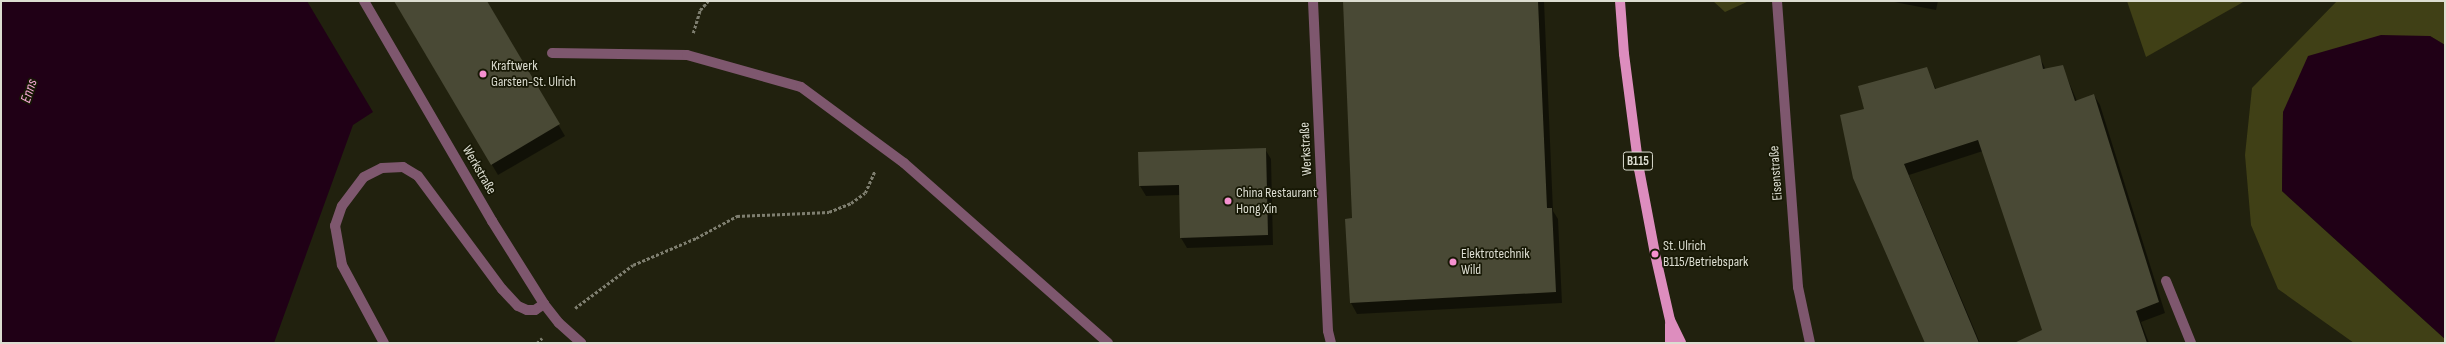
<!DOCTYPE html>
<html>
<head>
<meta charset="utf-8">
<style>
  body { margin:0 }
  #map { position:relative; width:2446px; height:344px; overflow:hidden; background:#21210e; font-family:"Sofia Sans Condensed",sans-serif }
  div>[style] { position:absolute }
  .green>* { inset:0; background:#404016 }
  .water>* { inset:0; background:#200016 }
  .shadow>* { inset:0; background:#0007 }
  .building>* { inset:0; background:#494935 }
  .path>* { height:2.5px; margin-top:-1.25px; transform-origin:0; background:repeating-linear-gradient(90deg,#7e7e6f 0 3px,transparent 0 5px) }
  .service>* { height:10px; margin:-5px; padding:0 5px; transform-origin:5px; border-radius:5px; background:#7e576e }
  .minor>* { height:10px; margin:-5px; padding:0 5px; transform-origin:5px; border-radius:5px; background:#7e576e }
  .tertiary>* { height:10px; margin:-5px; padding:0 5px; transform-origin:5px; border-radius:5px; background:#7e576e }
  .primary>* { height:10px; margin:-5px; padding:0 5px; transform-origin:5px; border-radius:5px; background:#dd8dbe }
  .dots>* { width:11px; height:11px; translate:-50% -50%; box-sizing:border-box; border:2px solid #171805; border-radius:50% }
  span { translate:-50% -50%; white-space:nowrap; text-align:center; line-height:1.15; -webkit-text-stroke:3.5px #171805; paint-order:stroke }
  .shield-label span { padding:1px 3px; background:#171805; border:1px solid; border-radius:3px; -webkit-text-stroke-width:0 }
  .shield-label { font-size:13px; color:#dcddd1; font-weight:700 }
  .poi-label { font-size:14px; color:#dcddd1 }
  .left { translate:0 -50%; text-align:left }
  .street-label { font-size:14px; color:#dcddd1 }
  .water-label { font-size:15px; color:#f4a8d5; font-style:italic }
  .frame { position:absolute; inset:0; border:2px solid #dcddd1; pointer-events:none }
</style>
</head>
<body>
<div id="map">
  <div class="green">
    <i style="clip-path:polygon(1713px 1px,1749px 1px,1725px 12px)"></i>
    <i style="clip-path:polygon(2127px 1px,2245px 1px,2146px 57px)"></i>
    <i style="clip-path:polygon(2337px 1px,2445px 1px,2445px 45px,2430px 36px,2283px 112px,2282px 191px,2426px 322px,2445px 339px,2445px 343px,2354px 343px,2278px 289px,2251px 225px,2245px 155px,2252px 88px)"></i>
  </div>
  <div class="water">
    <i style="clip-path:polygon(1px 1px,307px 1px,373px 112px,353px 125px,274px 343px,1px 343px)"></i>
    <i style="clip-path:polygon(2381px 35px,2430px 36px,2445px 45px,2445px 339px,2282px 191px,2283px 112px,2308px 56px)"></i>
  </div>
  <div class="shadow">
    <i style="clip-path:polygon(395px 1px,485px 1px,565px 136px,498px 175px)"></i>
    <i style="clip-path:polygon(1344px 1px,1544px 1px,1553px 211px,1558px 219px,1562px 303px,1357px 314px,1351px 303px,1353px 219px)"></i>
    <i style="clip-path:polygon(1889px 1px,1938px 1px,1936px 10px)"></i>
    <i style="clip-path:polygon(2039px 56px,2046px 70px,2062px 66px,2077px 101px,2094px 95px,2100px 105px,2165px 313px,2141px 322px,2149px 343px,2017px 343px,2044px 331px,1983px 151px,1909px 175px,1980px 343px,1926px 343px,1865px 109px,1926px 68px,1936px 89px)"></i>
    <i style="clip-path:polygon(1265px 149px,1271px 159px,1273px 245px,1187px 248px,1181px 238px,1180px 195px,1146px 196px,1140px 186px)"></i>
  </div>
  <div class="building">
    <i style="clip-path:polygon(394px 1px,487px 1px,560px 124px,491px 165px)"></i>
    <i style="clip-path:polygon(1343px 1px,1538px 1px,1547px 208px,1552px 208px,1556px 292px,1350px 303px,1345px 219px,1352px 218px)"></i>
    <i style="clip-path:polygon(2040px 55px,2043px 69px,2063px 65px,2075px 101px,2094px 94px,2159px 302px,2136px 311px,2147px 343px,2014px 343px,2042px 330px,1978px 140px,1904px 164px,1979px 343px,1925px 343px,1853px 178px,1840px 115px,1864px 109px,1858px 86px,1927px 67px,1935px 89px)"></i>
    <i style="clip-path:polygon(1266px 148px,1268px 235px,1180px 238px,1179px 185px,1139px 186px,1138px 152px)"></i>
  </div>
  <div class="path">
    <i style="left:693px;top:33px;width:24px;rotate:-73deg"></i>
    <i style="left:700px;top:10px;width:12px;rotate:-48deg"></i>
    <i style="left:575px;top:308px;width:72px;rotate:-36.6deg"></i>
    <i style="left:633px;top:265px;width:69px;rotate:-23.2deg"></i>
    <i style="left:696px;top:238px;width:47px;rotate:-28.2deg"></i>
    <i style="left:737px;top:216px;width:92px;rotate:-2.5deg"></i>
    <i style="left:829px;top:212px;width:24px;rotate:-22deg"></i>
    <i style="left:851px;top:203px;width:17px;rotate:-36deg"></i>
    <i style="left:865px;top:193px;width:24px;rotate:-66deg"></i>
    <i style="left:537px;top:343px;width:7px;rotate:-45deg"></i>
  </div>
  <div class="service">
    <i style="left:1313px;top:1px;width:330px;rotate:87.4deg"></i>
    <i style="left:1328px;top:331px;width:12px;rotate:76deg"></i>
    <i style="left:552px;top:53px;width:135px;rotate:0.8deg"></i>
    <i style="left:687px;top:55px;width:118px;rotate:15.7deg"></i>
    <i style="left:801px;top:87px;width:128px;rotate:36.4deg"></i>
    <i style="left:904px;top:163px;width:272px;rotate:41.4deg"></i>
    <i style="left:2166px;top:281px;width:67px;rotate:68deg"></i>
    <i style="left:384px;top:343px;width:89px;rotate:-118.3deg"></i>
    <i style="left:342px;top:265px;width:40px;rotate:-100deg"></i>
    <i style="left:335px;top:226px;width:21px;rotate:-71deg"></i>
    <i style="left:342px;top:206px;width:36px;rotate:-53deg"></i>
    <i style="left:364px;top:177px;width:20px;rotate:-27deg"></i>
    <i style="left:382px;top:168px;width:21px;rotate:-3deg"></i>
    <i style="left:403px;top:167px;width:17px;rotate:31deg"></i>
    <i style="left:418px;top:176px;width:141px;rotate:53.4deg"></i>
    <i style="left:502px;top:289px;width:23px;rotate:47deg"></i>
    <i style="left:518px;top:306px;width:10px;rotate:24deg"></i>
    <i style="left:527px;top:310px;width:8px"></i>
    <i style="left:535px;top:310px;width:11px;rotate:-34deg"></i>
  </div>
  <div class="minor">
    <i style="left:1777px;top:1px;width:287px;rotate:85.8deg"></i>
    <i style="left:1798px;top:287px;width:57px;rotate:77.9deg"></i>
  </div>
  <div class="tertiary">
    <i style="left:364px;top:1px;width:255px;rotate:59.8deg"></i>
    <i style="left:492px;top:221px;width:98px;rotate:57.9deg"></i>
    <i style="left:544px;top:304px;width:24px;rotate:52deg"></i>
    <i style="left:559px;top:323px;width:30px;rotate:42deg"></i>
  </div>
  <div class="primary">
    <i style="left:1620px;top:1px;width:53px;rotate:85.7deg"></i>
    <i style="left:1624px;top:54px;width:116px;rotate:82.6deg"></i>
    <i style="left:1639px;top:169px;width:86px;rotate:79.3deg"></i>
    <i style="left:1655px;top:254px;width:68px;rotate:77.2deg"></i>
    <i style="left:1670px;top:320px;width:25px;rotate:64deg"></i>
    <i style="left:1670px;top:324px;width:19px;rotate:90deg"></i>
  </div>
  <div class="dots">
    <i style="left:483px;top:74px;background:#f690d0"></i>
    <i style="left:1228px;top:201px;background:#f690d0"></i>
    <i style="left:1655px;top:254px;background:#f690d0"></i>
    <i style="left:1453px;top:262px;background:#f690d0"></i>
  </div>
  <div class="shield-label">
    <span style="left:1638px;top:161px">B115</span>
  </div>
  <div class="poi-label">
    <span class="left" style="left:491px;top:74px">Kraftwerk<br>Garsten-St. Ulrich</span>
    <span class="left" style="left:1236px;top:201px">China Restaurant<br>Hong Xin</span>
    <span class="left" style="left:1663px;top:254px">St. Ulrich<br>B115/Betriebspark</span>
    <span class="left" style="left:1461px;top:262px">Elektrotechnik<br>Wild</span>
  </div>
  <div class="street-label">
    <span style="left:1306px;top:149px;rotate:-93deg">Werkstraße</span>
    <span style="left:479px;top:170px;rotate:60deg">Werkstraße</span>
    <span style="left:1776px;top:173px;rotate:-94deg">Eisenstraße</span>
  </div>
  <div class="water-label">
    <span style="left:29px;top:91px;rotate:-72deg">Enns</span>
  </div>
  <div class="frame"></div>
</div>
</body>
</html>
